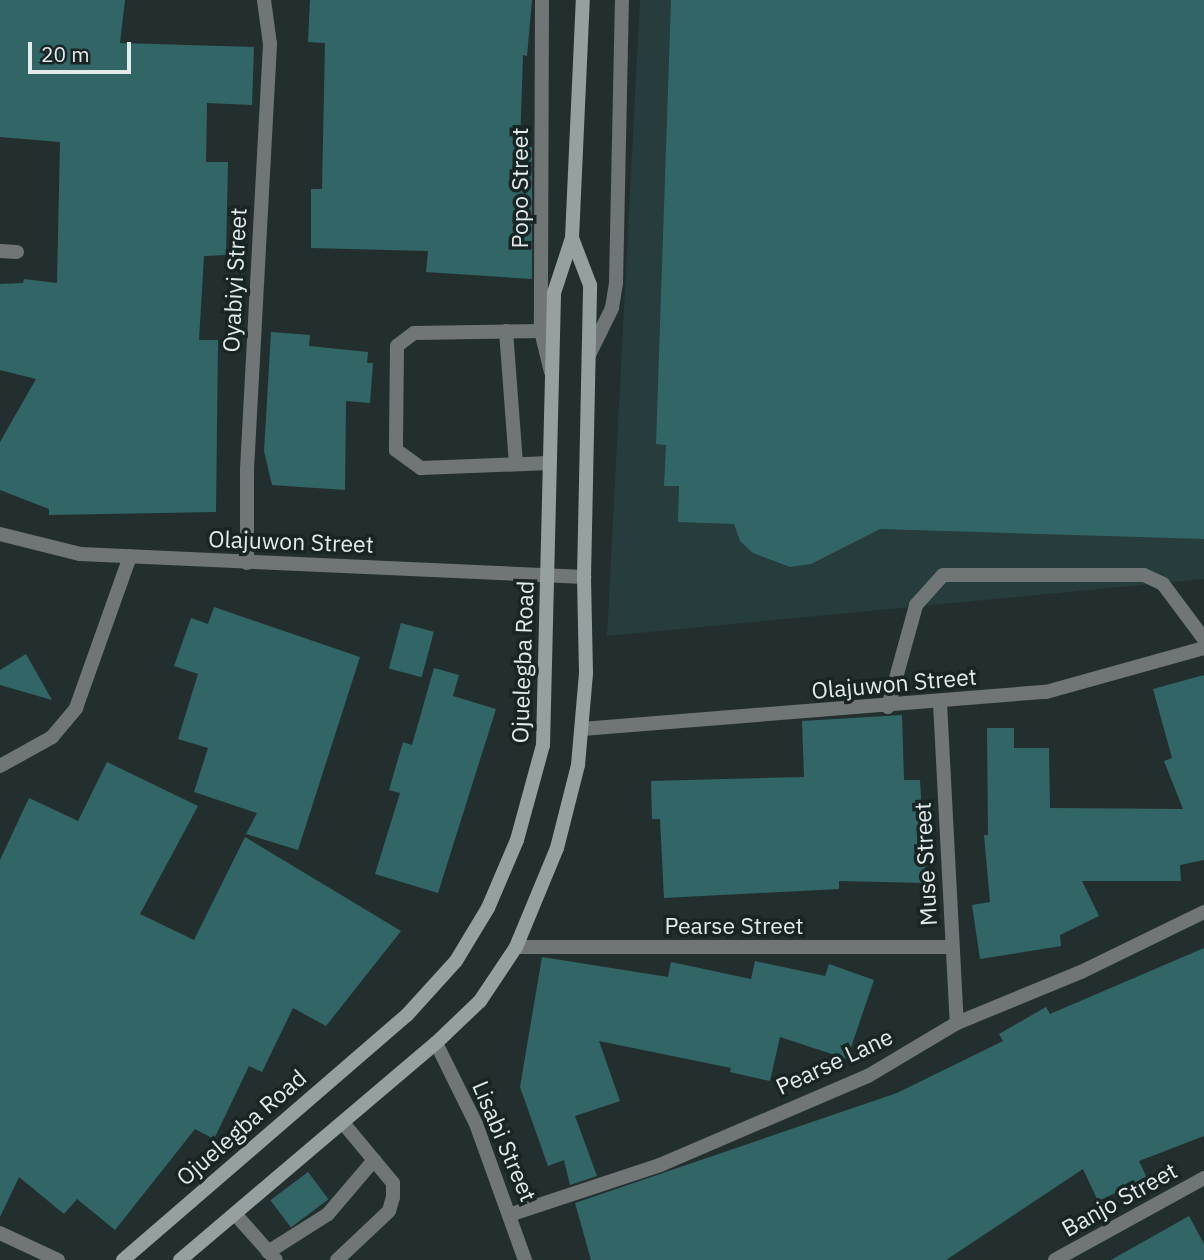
<!DOCTYPE html>
<html>
<head>
<meta charset="utf-8">
<style>
  body { margin:0 }
  #map { position:relative; width:1204px; height:1260px; overflow:hidden; background:#232f2f; font-family:"IBM Plex Sans",sans-serif }
  div>[style] { position:absolute }
  .built>* { inset:0; background:#273c3c }
  .building>* { inset:0; background:#326666; transform-origin:0 0 }
  .lane>* { height:14px; margin:-7px; padding:0 7px; transform-origin:7px; border-radius:7px; background:#707676 }
  .street>* { height:14px; margin:-7px; padding:0 7px; transform-origin:7px; border-radius:7px; background:#707676 }
  .secondary>* { height:14px; margin:-7px; padding:0 7px; transform-origin:7px; border-radius:7px; background:#96a0a0 }
  span { translate:-50% -50%; white-space:nowrap; text-align:center; line-height:1.15; -webkit-text-stroke:7px #192525; paint-order:stroke }
  .street-label { font-size:23px; color:#e2eaea }
  .scale { position:absolute; left:28px; top:42px; width:103px; height:32px; box-sizing:border-box; border:4px solid #e2eaea; border-top:0; padding-left:9px; font-size:21px; line-height:24px; white-space:nowrap; color:#e2eaea; -webkit-text-stroke:5px #192525; paint-order:stroke }
</style>
</head>
<body>
<div id="map">
  <div class="built">
    <i style="clip-path:polygon(640px 0,1204px 0,1204px 579px,607px 636px)"></i>
  </div>
  <div class="building">
    <i style="clip-path:polygon(0 0,125px 0,120px 43px,254px 47px,252px 105px,207px 103px,206px 162px,228px 162px,226px 255px,204px 256px,199px 340px,218px 340px,216px 512px,49px 515px,49px 509px,0 490px,0 442px,36px 379px,0 370px,0 284px,23px 283px,24px 279px,57px 283px,60px 142px,0 137px)"></i>
    <i style="clip-path:polygon(310px 0,532px 0,527px 56px,523px 55px,520px 146px,532px 147px,532px 279px,426px 272px,428px 251px,311px 248px,311px 189px,322px 189px,325px 43px,308px 42px)"></i>
    <i style="clip-path:polygon(671px 0,1204px 0,1204px 539px,880px 529px,811px 564px,790px 567px,753px 553px,740px 541px,734px 524px,678px 522px,679px 486px,664px 486px,666px 445px,656px 444px)"></i>
    <i style="clip-path:polygon(271px 332px,310px 335px,309px 346px,368px 352px,367px 363px,373px 363px,370px 403px,346px 401px,345px 490px,272px 485px,264px 451px)"></i>
    <i style="clip-path:polygon(214px 607px,360px 657px,298px 850px,246px 834px,257px 813px,194px 792px,208px 748px,178px 739px,198px 674px,174px 666px,191px 618px,208px 624px)"></i>
    <i style="left:401px;top:623px;width:34px;height:47px;rotate:15deg"></i>
    <i style="clip-path:polygon(26px 654px,52px 700px,0 685px,0 670px)"></i>
    <i style="clip-path:polygon(434px 668px,459px 675px,453px 696px,496px 709px,438px 893px,375px 874px,400px 793px,389px 790px,403px 742px,412px 745px)"></i>
    <i style="clip-path:polygon(1204px 675px,1204px 860px,1180px 865px,1181px 881px,1082px 881px,1099px 916px,1060px 935px,1061px 946px,980px 959px,972px 905px,990px 902px,984px 835px,988px 835px,987px 728px,1014px 728px,1014px 748px,1049px 748px,1050px 808px,1183px 809px,1164px 761px,1172px 758px,1153px 689px)"></i>
    <i style="clip-path:polygon(902px 715px,904px 780px,920px 780px,926px 883px,839px 881px,839px 889px,664px 898px,660px 819px,652px 819px,651px 781px,804px 777px,802px 721px)"></i>
    <i style="clip-path:polygon(107px 762px,198px 806px,140px 914px,194px 940px,245px 837px,401px 931px,326px 1026px,293px 1008px,262px 1072px,249px 1066px,214px 1139px,195px 1129px,115px 1230px,77px 1199px,64px 1214px,19px 1177px,0 1217px,0 860px,29px 798px,78px 821px)"></i>
    <i style="clip-path:polygon(1204px 948px,1204px 1136px,1139px 1161px,1147px 1178px,1098px 1201px,1083px 1169px,946px 1260px,591px 1260px,575px 1203px,897px 1093px,1003px 1041px,999px 1034px,1046px 1007px,1050px 1014px)"></i>
    <i style="clip-path:polygon(542px 957px,668px 977px,671px 962px,751px 979px,755px 961px,825px 976px,829px 964px,874px 980px,847px 1059px,780px 1037px,770px 1081px,730px 1072px,731px 1068px,599px 1041px,620px 1101px,575px 1116px,597px 1176px,570px 1185px,564px 1160px,548px 1166px,520px 1087px)"></i>
    <i style="left:308px;top:1172px;width:34px;height:47px;rotate:53deg"></i>
    <i style="clip-path:polygon(1189px 1216px,1204px 1244px,1204px 1260px,1111px 1260px)"></i>
  </div>
  <div class="lane">
    <i style="left:506px;top:331px;width:132px;rotate:85.7deg"></i>
    <i style="left:541px;top:331px;width:127px;rotate:179.1deg"></i>
    <i style="left:414px;top:333px;width:21px;rotate:143deg"></i>
    <i style="left:397px;top:346px;width:104px;rotate:90.6deg"></i>
    <i style="left:396px;top:450px;width:31px;rotate:36deg"></i>
    <i style="left:421px;top:468px;width:128px;rotate:-2.2deg"></i>
    <i style="left:589px;top:355px;width:52px;rotate:-63.9deg"></i>
    <i style="left:612px;top:308px;width:25px;rotate:-81deg"></i>
    <i style="left:616px;top:283px;width:283px;rotate:-88.8deg"></i>
    <i style="left:888px;top:707px;width:106px;rotate:-74.6deg"></i>
    <i style="left:916px;top:605px;width:40px;rotate:-48deg"></i>
    <i style="left:943px;top:575px;width:201px"></i>
    <i style="left:1144px;top:575px;width:21px;rotate:25deg"></i>
    <i style="left:1163px;top:584px;width:69px;rotate:53.3deg"></i>
    <i style="left:236px;top:1215px;width:60px;rotate:48.4deg"></i>
    <i style="left:268px;top:1252px;width:71px;rotate:-32.3deg"></i>
    <i style="left:328px;top:1214px;width:71px;rotate:-49.6deg"></i>
    <i style="left:337px;top:1260px;width:71px;rotate:-43.3deg"></i>
    <i style="left:389px;top:1211px;width:15px;rotate:-74deg"></i>
    <i style="left:393px;top:1197px;width:14px;rotate:-90deg"></i>
    <i style="left:393px;top:1183px;width:78px;rotate:-129.8deg"></i>
  </div>
  <div class="street">
    <i style="left:542px;top:0;width:331px;rotate:90.2deg"></i>
    <i style="left:541px;top:331px;width:42px;rotate:76.3deg"></i>
    <i style="left:0;top:251px;width:17px;rotate:3deg"></i>
    <i style="left:0;top:534px;width:82px;rotate:14deg"></i>
    <i style="left:80px;top:554px;width:505px;rotate:2.61deg"></i>
    <i style="left:247px;top:563px;width:94px;rotate:-90deg"></i>
    <i style="left:247px;top:469px;width:426px;rotate:-86.9deg"></i>
    <i style="left:270px;top:44px;width:44px;rotate:-97.8deg"></i>
    <i style="left:940px;top:703px;width:320px;rotate:87deg"></i>
    <i style="left:582px;top:729px;width:465px;rotate:-4.6deg"></i>
    <i style="left:1046px;top:692px;width:164px;rotate:-15.6deg"></i>
    <i style="left:0;top:766px;width:60px;rotate:-29.1deg"></i>
    <i style="left:52px;top:737px;width:38px;rotate:-50deg"></i>
    <i style="left:76px;top:708px;width:161px;rotate:-70.4deg"></i>
    <i style="left:516px;top:947px;width:436px"></i>
    <i style="left:436px;top:1043px;width:90px;rotate:63.7deg"></i>
    <i style="left:476px;top:1124px;width:145px;rotate:70.2deg"></i>
    <i style="left:512px;top:1214px;width:156px;rotate:-18.3deg"></i>
    <i style="left:660px;top:1165px;width:226px;rotate:-23.2deg"></i>
    <i style="left:868px;top:1076px;width:104px;rotate:-30.8deg"></i>
    <i style="left:957px;top:1023px;width:134px;rotate:-22.4deg"></i>
    <i style="left:1081px;top:972px;width:137px;rotate:-26deg"></i>
    <i style="left:0;top:1233px;width:64px;rotate:25deg"></i>
    <i style="left:1055px;top:1260px;width:170px;rotate:-28.8deg"></i>
  </div>
  <div class="secondary">
    <i style="left:123px;top:1260px;width:375px;rotate:-40.8deg"></i>
    <i style="left:407px;top:1015px;width:73px;rotate:-47.8deg"></i>
    <i style="left:456px;top:961px;width:62px;rotate:-58.9deg"></i>
    <i style="left:488px;top:908px;width:74px;rotate:-66.9deg"></i>
    <i style="left:517px;top:840px;width:98px;rotate:-74.7deg"></i>
    <i style="left:543px;top:745px;width:452px;rotate:-88.6deg"></i>
    <i style="left:554px;top:293px;width:58px;rotate:-71.9deg"></i>
    <i style="left:572px;top:238px;width:238px;rotate:-87.4deg"></i>
    <i style="left:180px;top:1260px;width:336px;rotate:-40.3deg"></i>
    <i style="left:436px;top:1043px;width:61px;rotate:-43.7deg"></i>
    <i style="left:480px;top:1001px;width:65px;rotate:-56.3deg"></i>
    <i style="left:516px;top:947px;width:107px;rotate:-67.5deg"></i>
    <i style="left:557px;top:848px;width:86px;rotate:-75.8deg"></i>
    <i style="left:578px;top:765px;width:92px;rotate:-85deg"></i>
    <i style="left:586px;top:673px;width:96px;rotate:-91.2deg"></i>
    <i style="left:584px;top:577px;width:292px;rotate:-88.8deg"></i>
    <i style="left:590px;top:285px;width:50px;rotate:-111deg"></i>
  </div>
  <div class="street-label">
    <span style="left:519px;top:188px;rotate:-90deg">Popo Street</span>
    <span style="left:234px;top:280px;rotate:-87deg">Oyabiyi Street</span>
    <span style="left:291px;top:541px;rotate:2deg">Olajuwon Street</span>
    <span style="left:522px;top:662px;rotate:-88deg">Ojuelegba Road</span>
    <span style="left:894px;top:683px;rotate:-5deg">Olajuwon Street</span>
    <span style="left:925px;top:864px;rotate:-93deg">Muse Street</span>
    <span style="left:734px;top:925px">Pearse Street</span>
    <span style="left:834px;top:1061px;rotate:-25deg">Pearse Lane</span>
    <span style="left:241px;top:1127px;rotate:-41deg">Ojuelegba Road</span>
    <span style="left:505px;top:1141px;rotate:67deg">Lisabi Street</span>
    <span style="left:1119px;top:1199px;rotate:-29deg">Banjo Street</span>
  </div>
  <div class="scale">20 m</div>
</div>
</body>
</html>
